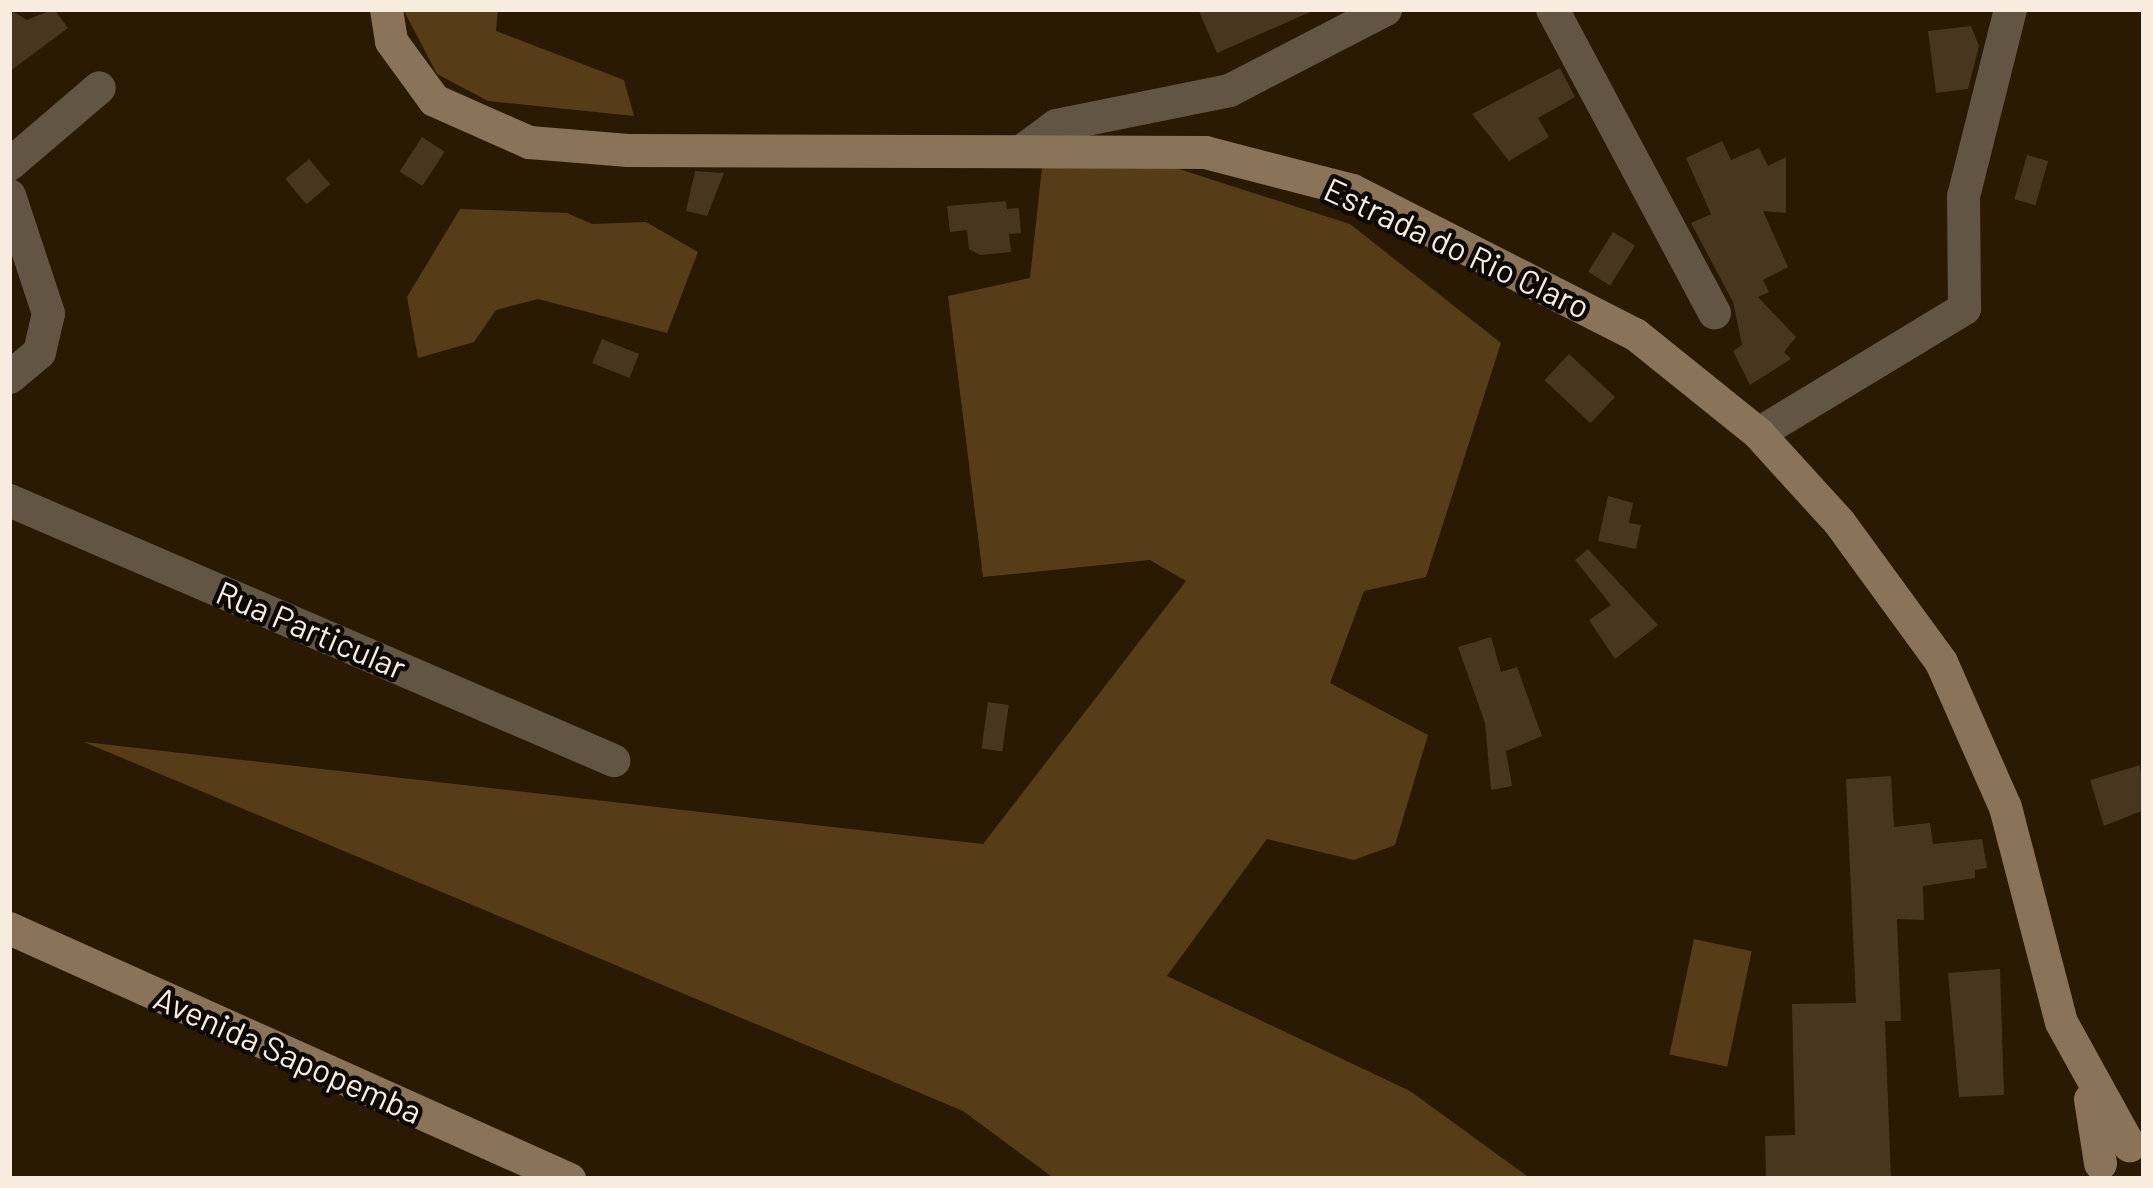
<!DOCTYPE html>
<html>
<head>
<meta charset="utf-8">
<style>
  body { margin:0 }
  #map { position:relative; width:2153px; height:1188px; overflow:hidden; background:#2a1a03; font-family:Barlow,sans-serif }
  div>[style] { position:absolute }
  .green>* { inset:0; background:#563c17; transform-origin:0 0 }
  .building>* { inset:0; background:#48361e; transform-origin:0 0 }
  .minor>* { height:33px; margin:-16.5px; padding:0 16.5px; transform-origin:16.5px; border-radius:16.5px; background:#625544 }
  .secondary>* { height:33px; margin:-16.5px; padding:0 16.5px; transform-origin:16.5px; border-radius:16.5px; background:#89745a }
  span { translate:-50% -50%; white-space:nowrap; text-align:center; line-height:1.15; -webkit-text-stroke:9px #0d0701; paint-order:stroke }
  .street-label { font-size:33px; color:#f7ecde }
  .frame { position:absolute; inset:0; border:12px solid #f7ecde; pointer-events:none }
</style>
</head>
<body>
<div id="map">
  <div class="green">
    <i style="clip-path:polygon(403px 9px,498px 9px,496px 31px,624px 80px,634px 116px,488px 101px,437px 74px)"></i>
    <i style="clip-path:polygon(1042px 167px,1176px 168px,1350px 224px,1501px 343px,1426px 577px,1364px 591px,1330px 683px,1428px 735px,1395px 845px,1354px 860px,1267px 839px,1167px 976px,1410px 1091px,1531px 1179px,1055px 1179px,963px 1111px,84px 742px,983px 844px,1186px 581px,1150px 560px,983px 577px,948px 296px,1030px 278px)"></i>
    <i style="clip-path:polygon(460px 209px,567px 213px,592px 224px,646px 222px,698px 252px,667px 333px,538px 299px,496px 310px,474px 342px,418px 358px,407px 297px)"></i>
    <i style="left:1694px;top:939px;width:59px;height:118px;rotate:12deg"></i>
  </div>
  <div class="building">
    <i style="clip-path:polygon(9px 9px,27px 20px,54px 9px,68px 28px,9px 72px)"></i>
    <i style="clip-path:polygon(1198px 9px,1317px 9px,1217px 53px)"></i>
    <i style="clip-path:polygon(1971px 26px,1979px 46px,1968px 89px,1936px 93px,1928px 31px)"></i>
    <i style="clip-path:polygon(1560px 68px,1575px 97px,1538px 118px,1549px 137px,1509px 161px,1472px 114px)"></i>
    <i style="left:422px;top:137px;width:27px;height:41px;rotate:33deg"></i>
    <i style="clip-path:polygon(1722px 141px,1731px 160px,1759px 148px,1768px 166px,1786px 157px,1786px 213px,1763px 211px,1788px 267px,1763px 280px,1769px 292px,1758px 297px,1796px 337px,1784px 352px,1791px 359px,1750px 385px,1733px 351px,1742px 345px,1733px 302px,1691px 223px,1711px 214px,1686px 158px)"></i>
    <i style="left:2027px;top:155px;width:22px;height:46px;rotate:16deg"></i>
    <i style="left:309px;top:159px;width:33px;height:31px;rotate:50deg"></i>
    <i style="clip-path:polygon(695px 171px,724px 173px,707px 216px,686px 211px)"></i>
    <i style="clip-path:polygon(1006px 201px,1007px 209px,1019px 208px,1021px 233px,1009px 234px,1011px 252px,980px 255px,969px 249px,967px 230px,950px 232px,947px 206px)"></i>
    <i style="left:1613px;top:232px;width:26px;height:47px;rotate:32deg"></i>
    <i style="left:602px;top:339px;width:40px;height:26px;rotate:22deg"></i>
    <i style="left:1569px;top:354px;width:63px;height:36px;rotate:43deg"></i>
    <i style="clip-path:polygon(1608px 496px,1633px 503px,1629px 523px,1641px 525px,1636px 549px,1598px 541px)"></i>
    <i style="clip-path:polygon(1588px 549px,1658px 625px,1615px 659px,1589px 620px,1611px 605px,1575px 560px)"></i>
    <i style="clip-path:polygon(1491px 637px,1501px 672px,1517px 667px,1542px 736px,1506px 751px,1512px 786px,1491px 790px,1485px 723px,1458px 647px)"></i>
    <i style="left:988px;top:702px;width:21px;height:47px;rotate:8deg"></i>
    <i style="clip-path:polygon(2140px 765px,2144px 810px,2104px 826px,2090px 780px)"></i>
    <i style="clip-path:polygon(1891px 776px,1894px 827px,1930px 823px,1933px 844px,1982px 839px,1987px 868px,1975px 870px,1975px 878px,1923px 886px,1924px 920px,1897px 919px,1901px 1021px,1885px 1021px,1891px 1179px,1766px 1179px,1765px 1136px,1795px 1135px,1792px 1004px,1856px 1003px,1846px 779px)"></i>
    <i style="clip-path:polygon(2000px 969px,2004px 1095px,1959px 1097px,1948px 973px)"></i>
  </div>
  <div class="minor">
    <i style="left:1552px;top:9px;width:344px;rotate:61.9deg"></i>
    <i style="left:1022px;top:150px;width:42px;rotate:-36.3deg"></i>
    <i style="left:1056px;top:125px;width:177px;rotate:-11.4deg"></i>
    <i style="left:1229px;top:90px;width:176px;rotate:-27.4deg"></i>
    <i style="left:9px;top:164px;width:118px;rotate:-40.5deg"></i>
    <i style="left:9px;top:195px;width:124px;rotate:71.7deg"></i>
    <i style="left:48px;top:313px;width:40px;rotate:103deg"></i>
    <i style="left:39px;top:352px;width:39px;rotate:140deg"></i>
    <i style="left:1758px;top:433px;width:241px;rotate:-31.2deg"></i>
    <i style="left:1964px;top:308px;width:112px;rotate:-90.5deg"></i>
    <i style="left:1963px;top:196px;width:193px;rotate:-75.9deg"></i>
    <i style="left:9px;top:500px;width:658px;rotate:23.29deg"></i>
  </div>
  <div class="secondary">
    <i style="left:386px;top:9px;width:32px;rotate:81deg"></i>
    <i style="left:391px;top:41px;width:73px;rotate:53.9deg"></i>
    <i style="left:434px;top:100px;width:104px;rotate:23.9deg"></i>
    <i style="left:529px;top:142px;width:99px;rotate:4.6deg"></i>
    <i style="left:628px;top:150px;width:577px;rotate:0.2deg"></i>
    <i style="left:1205px;top:152px;width:152px;rotate:14.5deg"></i>
    <i style="left:1352px;top:190px;width:318px;rotate:27deg"></i>
    <i style="left:1635px;top:334px;width:158px;rotate:38.8deg"></i>
    <i style="left:1758px;top:433px;width:120px;rotate:47.7deg"></i>
    <i style="left:1839px;top:522px;width:173px;rotate:53.9deg"></i>
    <i style="left:1941px;top:662px;width:158px;rotate:66.2deg"></i>
    <i style="left:2005px;top:807px;width:222px;rotate:75.4deg"></i>
    <i style="left:2061px;top:1022px;width:141px;rotate:61.1deg"></i>
    <i style="left:9px;top:928px;width:614px;rotate:24.14deg"></i>
    <i style="left:2090px;top:1099px;width:65px;rotate:81.1deg"></i>
  </div>
  <div class="street-label">
    <span style="left:1457px;top:248px;rotate:25deg">Estrada do Rio Claro</span>
    <span style="left:311px;top:630px;rotate:23deg">Rua Particular</span>
    <span style="left:288px;top:1055px;rotate:24deg">Avenida Sapopemba</span>
  </div>
  <div class="frame"></div>
</div>
</body>
</html>
